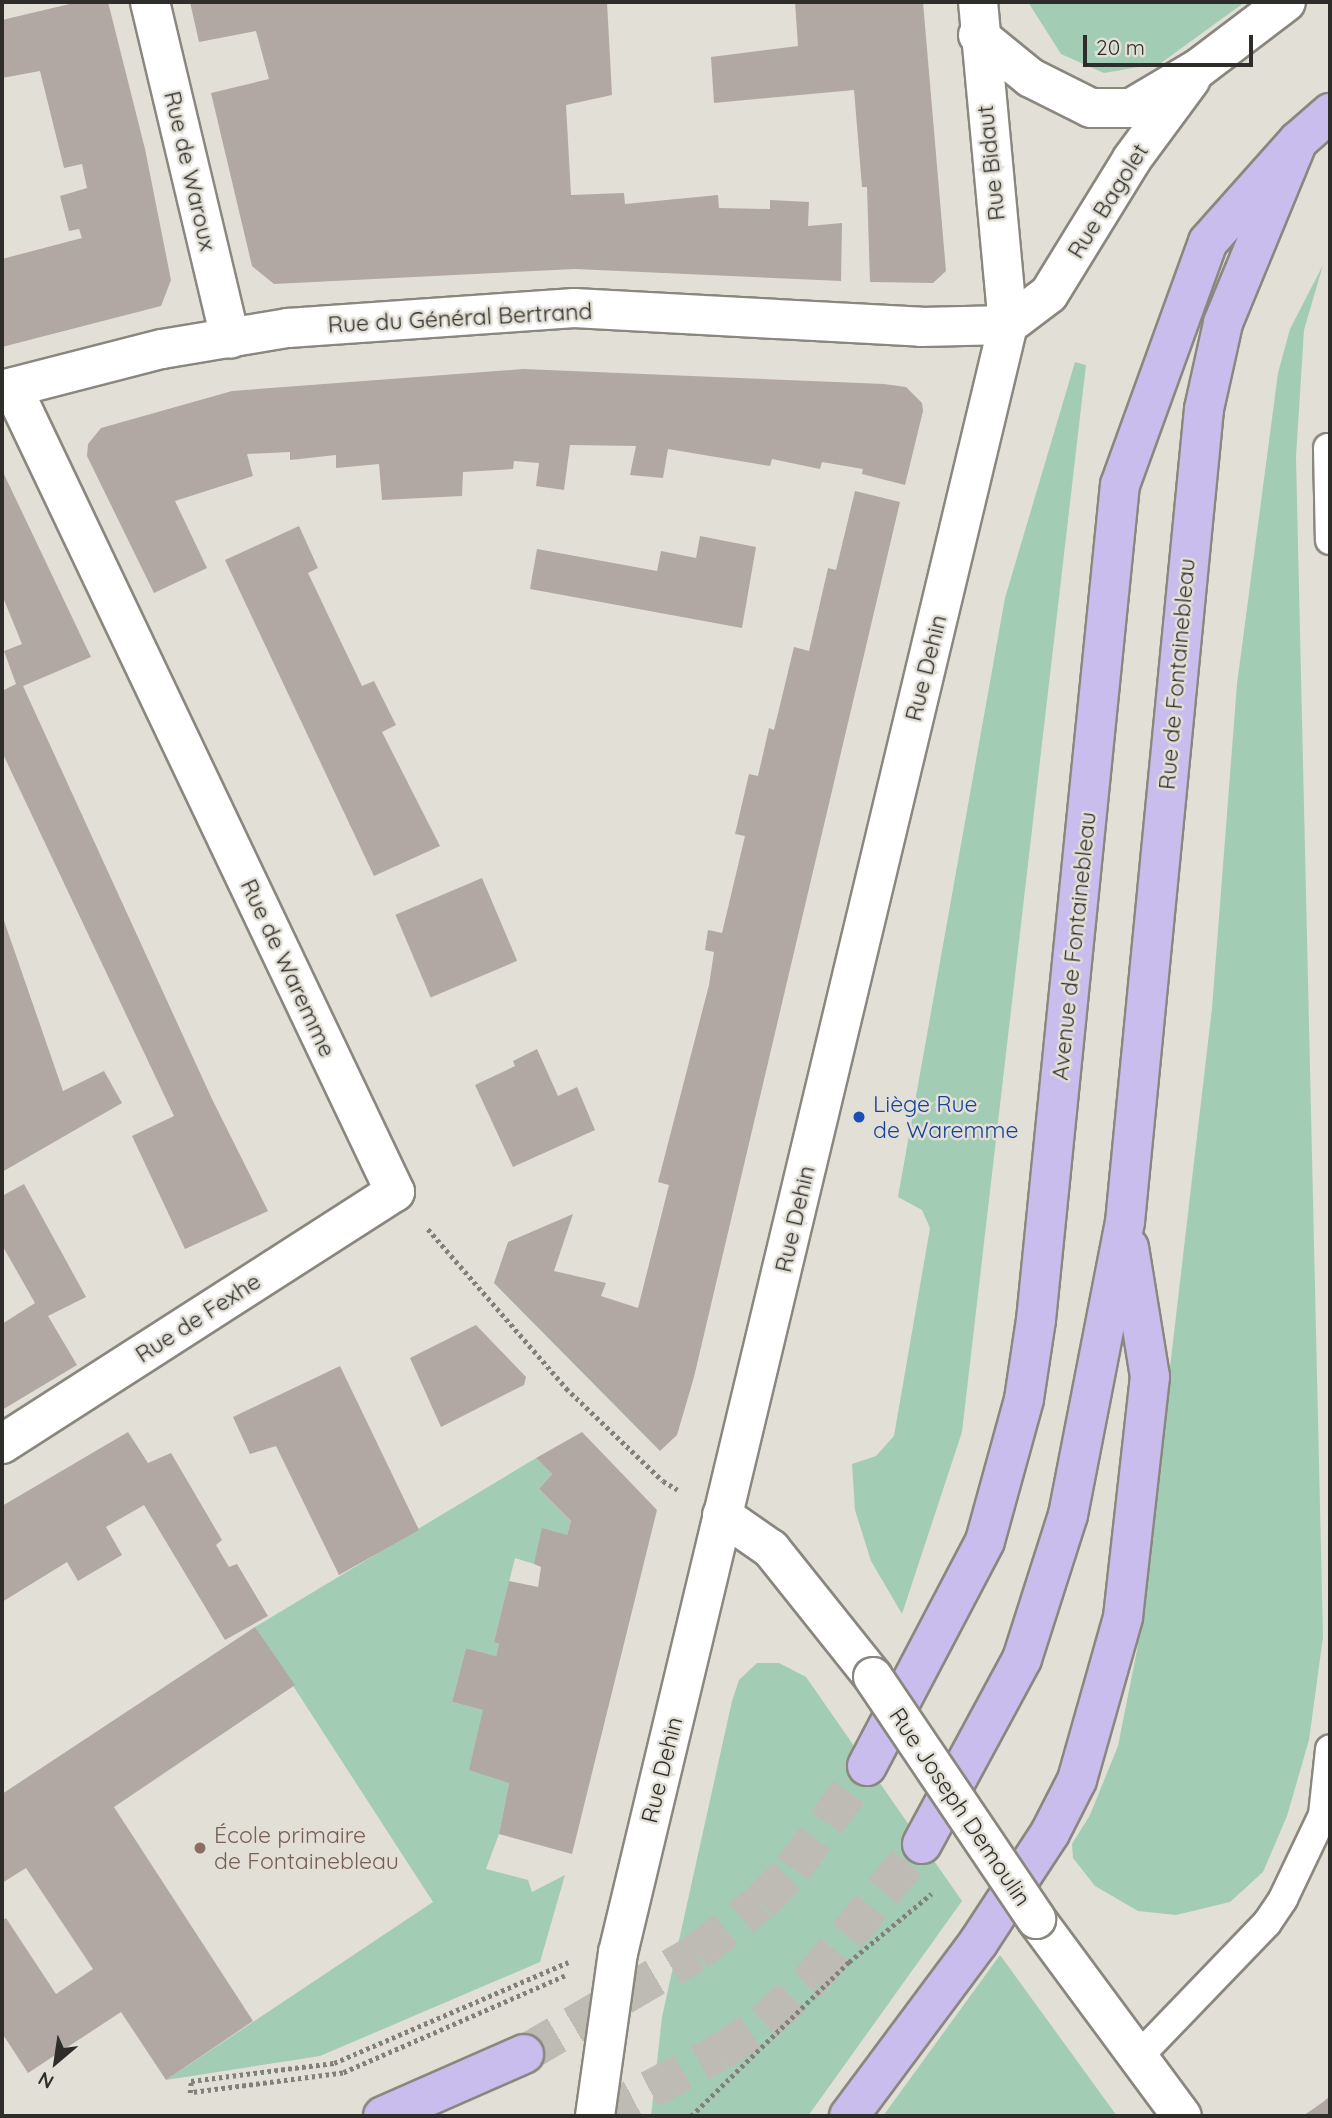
<!DOCTYPE html>
<html>
<head>
<meta charset="utf-8">
<style>
  body { margin:0 }
  #map { position:relative; width:1332px; height:2118px; overflow:hidden; background:#e2dfd6; font-family:Quicksand,sans-serif }
  div>[style] { position:absolute }
  .green>* { inset:0; background:#a3ccb4 }
  .building>* { inset:0; background:#b1a8a3; transform-origin:0 0 }
  .primary-tunnel>* { height:38px; margin-top:-19px; transform-origin:0; background:repeating-linear-gradient(90deg,#bebbb4 0 38px,transparent 0 57px) }
  .path>* { height:4.5px; margin-top:-2.25px; transform-origin:0; background:repeating-linear-gradient(90deg,#82807a 0 3.5px,transparent 0 7px) }
  .roads { filter:drop-shadow(2px 0 #8a877f) drop-shadow(-2px 0 #8a877f) drop-shadow(0 2px #8a877f) drop-shadow(0 -2px #8a877f) }
  .lane>* { height:28px; margin:-14px; padding:0 14px; transform-origin:14px; border-radius:14px; background:#fff }
  .street>* { height:38px; margin:-19px; padding:0 19px; transform-origin:19px; border-radius:19px; background:#fff }
  .primary>* { height:38px; margin:-19px; padding:0 19px; transform-origin:19px; border-radius:19px; background:#c8bded }
  .bridges { filter:drop-shadow(2px 0 #8a877f) drop-shadow(-2px 0 #8a877f) drop-shadow(0 2px #8a877f) drop-shadow(0 -2px #8a877f) }
  .street-bridge>* { height:38px; margin:-19px; padding:0 19px; transform-origin:19px; border-radius:19px; background:#fff }
  .dots>* { width:19px; height:19px; translate:-50% -50%; box-sizing:border-box; border:4px solid #e2dfd6; border-radius:50% }
  span { translate:-50% -50%; white-space:nowrap; text-align:center; line-height:1.15; -webkit-text-stroke:5px #e2dfd6; paint-order:stroke }
  .street-label { font-size:23px; color:#2e2d2a }
  .transit-label { font-size:23px; color:#164399 }
  .left { translate:0 -50%; text-align:left }
  .education-label { font-size:23px; color:#785e54 }
  .frame { position:absolute; inset:0; border:4px solid #2e2d2a; pointer-events:none }
  .north { position:absolute; left:21px; top:2027px; width:70px; height:70px; -webkit-text-stroke:5px #e2dfd6; paint-order:stroke; rotate:209deg; font-size:19px; font-weight:700; line-height:28px; text-align:center; color:#2e2d2a }
  .north::after { content:''; display:block; margin:auto; width:24px; height:32px; background:#2e2d2a; clip-path:polygon(50% 0,100% 100%,50% 72%,0 100%) }
  .scale { position:absolute; left:1083px; top:35px; width:170px; height:32px; box-sizing:border-box; border:4px solid #2e2d2a; border-top:0; padding-left:9px; font-size:21px; line-height:24px; white-space:nowrap; color:#2e2d2a; -webkit-text-stroke:5px #e2dfd6; paint-order:stroke }
</style>
</head>
<body>
<div id="map">
  <div class="green">
    <i style="clip-path:polygon(1028px 2px,1245px 2px,1161px 63px,1104px 73px,1061px 54px)"></i>
    <i style="clip-path:polygon(1323px 265px,1304px 330px,1296px 457px,1323px 1637px,1309px 1740px,1287px 1816px,1263px 1872px,1230px 1902px,1176px 1915px,1138px 1911px,1095px 1886px,1073px 1858px,1072px 1844px,1090px 1815px,1118px 1746px,1137px 1650px,1212px 1008px,1237px 684px,1278px 373px,1290px 329px)"></i>
    <i style="clip-path:polygon(1075px 362px,1086px 365px,962px 1432px,902px 1614px,871px 1561px,855px 1510px,852px 1464px,876px 1456px,894px 1436px,930px 1228px,922px 1210px,898px 1197px,1005px 598px)"></i>
    <i style="clip-path:polygon(536px 1458px,552px 1474px,539px 1489px,571px 1521px,567px 1535px,534px 1564px,515px 1558px,494px 1642px,499px 1644px,496px 1656px,466px 1648px,452px 1702px,483px 1710px,509px 1783px,499px 1834px,486px 1869px,528px 1880px,532px 1892px,565px 1875px,540px 1962px,320px 2056px,166px 2080px,433px 1902px,255px 1627px)"></i>
    <i style="clip-path:polygon(757px 1663px,779px 1663px,806px 1677px,962px 1901px,808px 2116px,651px 2116px,662px 2017px,732px 1701px,739px 1680px)"></i>
    <i style="clip-path:polygon(1000px 1955px,1117px 2116px,883px 2116px)"></i>
  </div>
  <div class="building">
    <i style="clip-path:polygon(78px 2px,108px 2px,145px 149px,171px 280px,161px 306px,2px 347px,2px 259px,82px 238px,79px 229px,69px 231px,60px 196px,87px 188px,82px 164px,64px 168px,40px 71px,2px 78px,2px 20px)"></i>
    <i style="clip-path:polygon(190px 2px,607px 2px,612px 95px,566px 105px,571px 195px,624px 193px,625px 204px,718px 195px,719px 208px,770px 209px,770px 200px,809px 202px,808px 226px,842px 223px,841px 281px,575px 269px,274px 284px,252px 266px,211px 93px,269px 79px,256px 31px,199px 42px)"></i>
    <i style="clip-path:polygon(795px 2px,923px 2px,946px 271px,933px 283px,870px 282px,867px 187px,862px 187px,854px 90px,714px 103px,711px 57px,798px 46px)"></i>
    <i style="clip-path:polygon(523px 369px,884px 384px,906px 387px,922px 403px,923px 411px,905px 485px,862px 474px,863px 469px,822px 462px,820px 469px,772px 459px,770px 466px,668px 449px,663px 478px,630px 475px,636px 446px,570px 445px,564px 490px,536px 486px,539px 463px,514px 461px,513px 469px,463px 472px,462px 496px,382px 500px,379px 464px,336px 468px,336px 455px,290px 460px,290px 452px,247px 454px,253px 476px,175px 501px,207px 568px,154px 593px,87px 456px,88px 444px,101px 428px,232px 391px)"></i>
    <i style="clip-path:polygon(2px 470px,91px 657px,23px 686px,212px 1099px,268px 1211px,185px 1249px,132px 1136px,174px 1116px,2px 752px,2px 691px,16px 684px,4px 651px,22px 644px,2px 595px)"></i>
    <i style="clip-path:polygon(855px 491px,900px 502px,694px 1377px,677px 1435px,660px 1451px,494px 1283px,508px 1242px,573px 1214px,554px 1271px,606px 1283px,601px 1296px,638px 1308px,669px 1185px,658px 1182px,709px 985px,714px 952px,705px 950px,708px 930px,722px 933px,745px 836px,735px 834px,749px 774px,758px 776px,769px 728px,774px 730px,794px 647px,809px 651px,828px 568px,836px 570px)"></i>
    <i style="clip-path:polygon(299px 526px,318px 568px,308px 573px,362px 686px,374px 681px,396px 725px,382px 732px,440px 846px,374px 876px,225px 560px)"></i>
    <i style="clip-path:polygon(700px 536px,756px 547px,742px 628px,530px 589px,537px 549px,657px 571px,661px 551px,696px 558px)"></i>
    <i style="left:482px;top:878px;width:90px;height:94px;rotate:67deg"></i>
    <i style="clip-path:polygon(2px 915px,63px 1091px,104px 1071px,122px 1103px,2px 1172px)"></i>
    <i style="clip-path:polygon(537px 1049px,558px 1096px,577px 1087px,595px 1130px,513px 1167px,475px 1085px,515px 1066px,513px 1061px)"></i>
    <i style="clip-path:polygon(24px 1184px,86px 1297px,48px 1316px,77px 1365px,2px 1410px,2px 1324px,35px 1303px,2px 1245px,2px 1196px)"></i>
    <i style="clip-path:polygon(476px 1325px,526px 1377px,524px 1385px,441px 1427px,410px 1358px)"></i>
    <i style="clip-path:polygon(340px 1366px,419px 1530px,339px 1575px,276px 1446px,250px 1454px,233px 1417px)"></i>
    <i style="clip-path:polygon(128px 1432px,148px 1463px,171px 1453px,222px 1540px,216px 1545px,229px 1567px,237px 1564px,268px 1616px,225px 1640px,144px 1505px,106px 1527px,122px 1555px,78px 1581px,67px 1562px,2px 1602px,2px 1506px)"></i>
    <i style="clip-path:polygon(582px 1432px,657px 1510px,572px 1854px,499px 1834px,509px 1783px,469px 1770px,483px 1710px,452px 1702px,466px 1648px,496px 1656px,499px 1644px,494px 1642px,509px 1581px,538px 1587px,541px 1567px,534px 1564px,542px 1528px,567px 1535px,571px 1521px,539px 1489px,552px 1474px,536px 1458px)"></i>
    <i style="clip-path:polygon(255px 1627px,295px 1685px,114px 1807px,253px 2021px,166px 2080px,121px 2012px,28px 2073px,2px 2033px,2px 1921px,6px 1918px,56px 1994px,93px 1969px,26px 1868px,2px 1883px,2px 1794px)"></i>
    <i style="clip-path:polygon(1330px 2096px,1330px 2116px,1303px 2116px,1323px 2102px)"></i>
  </div>
  <div class="primary-tunnel">
    <i style="left:524px;top:2054px;width:199px;rotate:-30.4deg"></i>
    <i style="left:696px;top:1953px;width:81px;rotate:-38deg"></i>
    <i style="left:760px;top:1903px;width:47px;rotate:-45.9deg"></i>
    <i style="left:793px;top:1869px;width:127px;rotate:-54.3deg"></i>
    <i style="left:599px;top:2116px;width:136px;rotate:-27.7deg"></i>
    <i style="left:719px;top:2053px;width:54px;rotate:-33.7deg"></i>
    <i style="left:764px;top:2023px;width:64px;rotate:-42.5deg"></i>
    <i style="left:811px;top:1980px;width:176px;rotate:-50.8deg"></i>
  </div>
  <div class="path">
    <i style="left:428px;top:1229px;width:211px;rotate:49deg"></i>
    <i style="left:566px;top:1388px;width:134px;rotate:43.8deg"></i>
    <i style="left:663px;top:1481px;width:17px;rotate:31deg"></i>
    <i style="left:565px;top:1976px;width:242px;rotate:156.4deg"></i>
    <i style="left:343px;top:2073px;width:154px;rotate:172.6deg"></i>
    <i style="left:190px;top:2093px;width:12px;rotate:-85deg"></i>
    <i style="left:191px;top:2081px;width:144px;rotate:-7.2deg"></i>
    <i style="left:334px;top:2063px;width:255px;rotate:-23.3deg"></i>
    <i style="left:691px;top:2116px;width:221px;rotate:-44.3deg"></i>
    <i style="left:849px;top:1962px;width:107px;rotate:-39.7deg"></i>
  </div>
  <div class="roads">
    <div class="lane">
      <i style="left:1328px;top:448px;width:92px;rotate:88.8deg"></i>
      <i style="left:1138px;top:2057px;width:186px;rotate:-46.1deg"></i>
      <i style="left:1267px;top:1923px;width:29px;rotate:-56deg"></i>
      <i style="left:1283px;top:1899px;width:93px;rotate:-64.5deg"></i>
      <i style="left:1323px;top:1815px;width:66px;rotate:-83.9deg"></i>
    </div>
    <div class="street">
      <i style="left:150px;top:2px;width:346px;rotate:76.6deg"></i>
      <i style="left:978px;top:35px;width:68px;rotate:39.1deg"></i>
      <i style="left:1031px;top:78px;width:67px;rotate:26.6deg"></i>
      <i style="left:1091px;top:108px;width:40px"></i>
      <i style="left:1131px;top:108px;width:79px;rotate:-30.5deg"></i>
      <i style="left:1199px;top:68px;width:109px;rotate:-37.2deg"></i>
      <i style="left:1008px;top:325px;width:51px;rotate:-37.1deg"></i>
      <i style="left:1049px;top:294px;width:158px;rotate:-58.4deg"></i>
      <i style="left:1132px;top:159px;width:99px;rotate:-53.6deg"></i>
      <i style="left:2px;top:390px;width:165px;rotate:-14.4deg"></i>
      <i style="left:162px;top:349px;width:128px;rotate:-9.5deg"></i>
      <i style="left:288px;top:328px;width:287px;rotate:-4deg"></i>
      <i style="left:574px;top:308px;width:348px;rotate:3.1deg"></i>
      <i style="left:921px;top:327px;width:87px;rotate:-1.3deg"></i>
      <i style="left:2px;top:1444px;width:467px;rotate:-32.7deg"></i>
      <i style="left:395px;top:1192px;width:891px;rotate:-115.44deg"></i>
      <i style="left:722px;top:1515px;width:60px;rotate:34.8deg"></i>
      <i style="left:771px;top:1549px;width:164px;rotate:51.4deg"></i>
      <i style="left:1036px;top:1919px;width:245px;rotate:53.5deg"></i>
      <i style="left:595px;top:2116px;width:165px;rotate:-82deg"></i>
      <i style="left:618px;top:1953px;width:1674px;rotate:-76.53deg"></i>
      <i style="left:1008px;top:325px;width:324px;rotate:-95.3deg"></i>
    </div>
    <div class="primary">
      <i style="left:867px;top:1766px;width:254px;rotate:-62.3deg"></i>
      <i style="left:985px;top:1541px;width:147px;rotate:-74.6deg"></i>
      <i style="left:1024px;top:1399px;width:80px;rotate:-81.4deg"></i>
      <i style="left:1036px;top:1320px;width:839px;rotate:-84.26deg"></i>
      <i style="left:1120px;top:485px;width:258px;rotate:-70.1deg"></i>
      <i style="left:1208px;top:242px;width:135px;rotate:-48.3deg"></i>
      <i style="left:1298px;top:141px;width:43px;rotate:-41.2deg"></i>
      <i style="left:922px;top:1844px;width:210px;rotate:-61.6deg"></i>
      <i style="left:1022px;top:1659px;width:151px;rotate:-72.3deg"></i>
      <i style="left:1068px;top:1515px;width:298px;rotate:-79deg"></i>
      <i style="left:1125px;top:1222px;width:817px;rotate:-84.45deg"></i>
      <i style="left:1204px;top:409px;width:88px;rotate:-77.5deg"></i>
      <i style="left:1223px;top:323px;width:197px;rotate:-67.6deg"></i>
      <i style="left:383px;top:2116px;width:154px;rotate:-23.7deg"></i>
      <i style="left:849px;top:2116px;width:216px;rotate:-53.3deg"></i>
      <i style="left:978px;top:1943px;width:131px;rotate:-56.8deg"></i>
      <i style="left:1050px;top:1833px;width:59px;rotate:-63deg"></i>
      <i style="left:1077px;top:1780px;width:169px;rotate:-74.2deg"></i>
      <i style="left:1123px;top:1617px;width:242px;rotate:-83.6deg"></i>
      <i style="left:1150px;top:1377px;width:131px;rotate:-99.2deg"></i>
    </div>
  </div>
  <div class="bridges">
    <div class="street-bridge">
      <i style="left:873px;top:1677px;width:292px;rotate:56deg"></i>
    </div>
  </div>
  <div class="dots">
    <i style="left:859px;top:1117px;background:#1a4fb4"></i>
    <i style="left:200px;top:1848px;background:#8d6e63"></i>
  </div>
  <div class="street-label">
    <span style="left:991px;top:163px;rotate:-96deg">Rue Bidaut</span>
    <span style="left:190px;top:171px;rotate:77deg">Rue de Waroux</span>
    <span style="left:1108px;top:201px;rotate:-58deg">Rue Bagolet</span>
    <span style="left:460px;top:318px;rotate:-3deg">Rue du Général Bertrand</span>
    <span style="left:926px;top:668px;rotate:-76deg">Rue Dehin</span>
    <span style="left:1177px;top:674px;rotate:-85deg">Rue de Fontainebleau</span>
    <span style="left:1074px;top:946px;rotate:-84deg">Avenue de Fontainebleau</span>
    <span style="left:288px;top:968px;rotate:65deg">Rue de Waremme</span>
    <span style="left:795px;top:1219px;rotate:-77deg">Rue Dehin</span>
    <span style="left:198px;top:1318px;rotate:-33deg">Rue de Fexhe</span>
    <span style="left:662px;top:1770px;rotate:-76deg">Rue Dehin</span>
    <span style="left:960px;top:1807px;rotate:56deg">Rue Joseph Demoulin</span>
  </div>
  <div class="transit-label">
    <span class="left" style="left:873px;top:1117px">Liège Rue<br>de Waremme</span>
  </div>
  <div class="education-label">
    <span class="left" style="left:214px;top:1848px">École primaire<br>de Fontainebleau</span>
  </div>
  <div class="frame"></div>
  <div class="north">N</div>
  <div class="scale">20 m</div>
</div>
</body>
</html>
